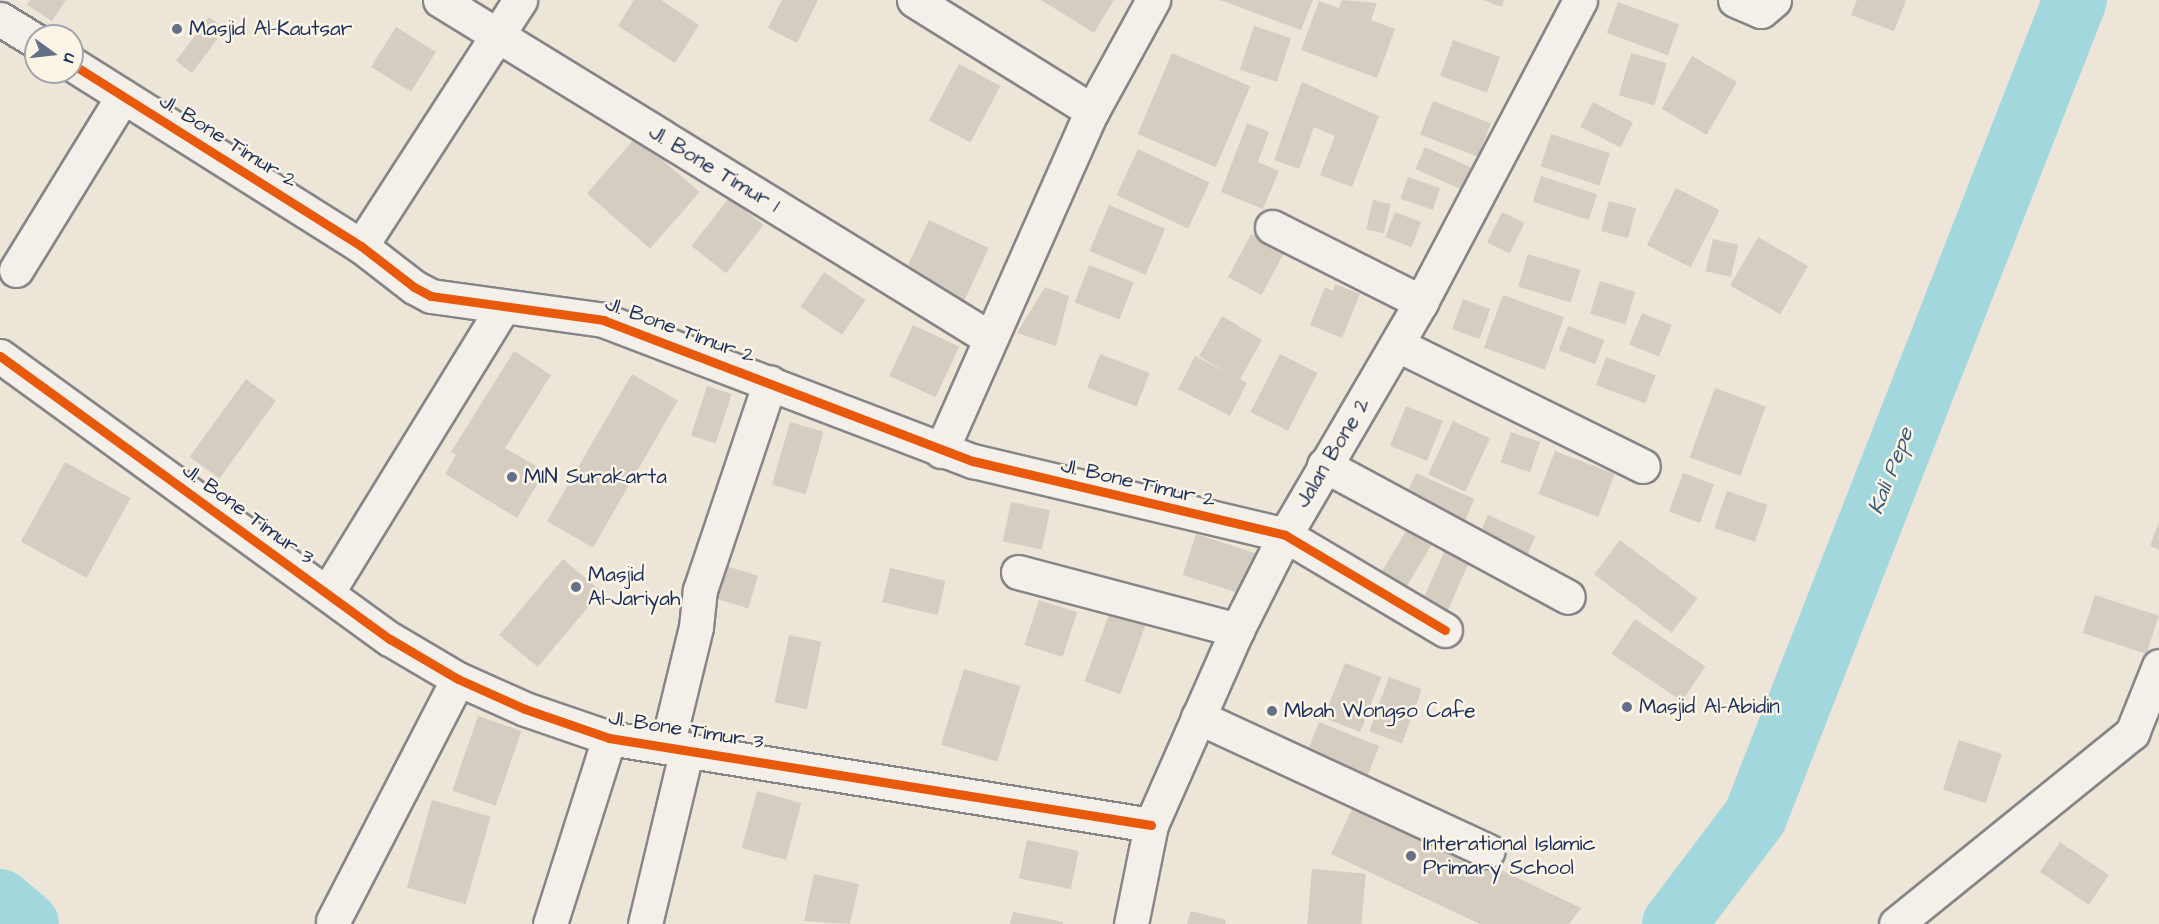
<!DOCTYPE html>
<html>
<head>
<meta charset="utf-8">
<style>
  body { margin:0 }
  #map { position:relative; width:2159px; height:924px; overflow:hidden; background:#ede6d8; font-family:"Architects Daughter",sans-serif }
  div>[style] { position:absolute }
  .river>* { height:64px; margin:-32px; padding:0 32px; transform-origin:32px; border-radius:32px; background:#a3d7de }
  .building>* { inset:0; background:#d5cdc1; transform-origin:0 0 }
  .roads { filter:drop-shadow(2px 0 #868689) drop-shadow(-2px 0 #868689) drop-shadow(0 2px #868689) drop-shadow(0 -2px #868689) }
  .minor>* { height:33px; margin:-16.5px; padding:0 16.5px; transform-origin:16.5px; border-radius:16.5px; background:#f4f0e9 }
  .cycleway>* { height:9px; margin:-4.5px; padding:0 4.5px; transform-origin:4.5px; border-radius:4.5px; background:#e8590c }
  .dots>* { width:16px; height:16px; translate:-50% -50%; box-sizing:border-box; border:3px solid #fcf5e5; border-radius:50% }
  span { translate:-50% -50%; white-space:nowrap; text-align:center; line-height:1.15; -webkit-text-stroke:5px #fcf5e5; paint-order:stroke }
  .poi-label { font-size:21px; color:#1b2f5e }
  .left { translate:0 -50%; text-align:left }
  .street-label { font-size:21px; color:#1b2f5e }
  .water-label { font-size:22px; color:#35587e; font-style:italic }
  .north { position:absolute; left:24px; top:24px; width:60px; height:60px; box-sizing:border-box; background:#fcf5e5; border:2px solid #a2a6af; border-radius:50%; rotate:105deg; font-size:16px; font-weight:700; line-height:24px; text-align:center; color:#1b2f5e }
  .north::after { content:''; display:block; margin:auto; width:21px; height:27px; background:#646f89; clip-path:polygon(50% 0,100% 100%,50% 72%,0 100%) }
</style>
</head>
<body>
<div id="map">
  <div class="river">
    <i style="left:0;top:901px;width:35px;rotate:40deg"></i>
    <i style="left:1674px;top:924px;width:134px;rotate:-52.9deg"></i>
    <i style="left:1755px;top:817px;width:877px;rotate:-68.61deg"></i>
  </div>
  <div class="building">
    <i style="clip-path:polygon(30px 0,66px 0,52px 21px,27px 5px)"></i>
    <i style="clip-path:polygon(634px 0,661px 0,699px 25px,675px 63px,618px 26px)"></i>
    <i style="clip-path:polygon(782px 0,818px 0,797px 43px,768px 28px)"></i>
    <i style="clip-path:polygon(1041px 0,1114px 0,1094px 33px)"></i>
    <i style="clip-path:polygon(1220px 0,1313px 0,1301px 30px)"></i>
    <i style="clip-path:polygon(1342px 0,1377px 3px,1371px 20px,1395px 29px,1377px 78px,1301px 50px,1319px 1px,1339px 8px)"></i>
    <i style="clip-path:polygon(1483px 0,1504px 0,1502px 7px)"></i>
    <i style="clip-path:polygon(1857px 0,1904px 0,1906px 1px,1894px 31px,1851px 15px)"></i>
    <i style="left:1618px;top:2px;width:65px;height:33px;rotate:20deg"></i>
    <i style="left:209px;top:17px;width:20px;height:55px;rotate:37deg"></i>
    <i style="left:1254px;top:26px;width:39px;height:46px;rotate:18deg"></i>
    <i style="left:396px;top:27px;width:47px;height:47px;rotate:32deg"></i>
    <i style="left:1453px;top:40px;width:50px;height:38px;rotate:20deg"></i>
    <i style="left:1172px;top:53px;width:85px;height:88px;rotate:23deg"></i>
    <i style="left:1631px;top:53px;width:37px;height:44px;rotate:16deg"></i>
    <i style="left:1692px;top:56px;width:52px;height:61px;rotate:30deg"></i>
    <i style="left:959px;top:64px;width:47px;height:64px;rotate:28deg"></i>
    <i style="clip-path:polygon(1302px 82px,1379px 116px,1352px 187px,1320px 175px,1335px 136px,1314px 127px,1299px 169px,1274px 160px)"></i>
    <i style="left:1433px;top:101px;width:62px;height:36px;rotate:21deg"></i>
    <i style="left:1593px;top:102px;width:45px;height:28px;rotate:27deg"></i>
    <i style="clip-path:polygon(1247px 123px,1269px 132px,1258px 162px,1279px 171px,1263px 209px,1221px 192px)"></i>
    <i style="left:1551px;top:134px;width:62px;height:34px;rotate:18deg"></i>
    <i style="left:636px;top:137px;width:84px;height:75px;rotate:41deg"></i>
    <i style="left:1425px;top:147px;width:51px;height:24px;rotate:24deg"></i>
    <i style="left:1138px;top:149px;width:79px;height:51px;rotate:25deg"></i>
    <i style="left:1541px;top:176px;width:59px;height:27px;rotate:18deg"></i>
    <i style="left:1408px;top:177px;width:34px;height:23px;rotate:19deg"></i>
    <i style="left:1676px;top:188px;width:49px;height:64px;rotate:27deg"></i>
    <i style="left:729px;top:198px;width:44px;height:61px;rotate:38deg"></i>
    <i style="left:1373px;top:200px;width:18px;height:30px;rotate:13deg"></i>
    <i style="left:1609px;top:201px;width:28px;height:31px;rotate:15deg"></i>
    <i style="left:1109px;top:205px;width:61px;height:50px;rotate:23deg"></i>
    <i style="left:1395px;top:212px;width:28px;height:27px;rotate:21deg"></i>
    <i style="left:1502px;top:212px;width:25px;height:34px;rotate:26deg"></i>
    <i style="left:929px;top:220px;width:66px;height:60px;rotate:25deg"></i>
    <i style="left:1251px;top:234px;width:38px;height:49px;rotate:28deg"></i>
    <i style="left:1758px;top:237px;width:58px;height:56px;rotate:30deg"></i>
    <i style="left:1713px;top:239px;width:26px;height:33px;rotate:13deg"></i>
    <i style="left:1528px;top:254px;width:55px;height:34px;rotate:17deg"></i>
    <i style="left:1089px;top:265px;width:48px;height:40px;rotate:21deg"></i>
    <i style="left:824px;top:272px;width:50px;height:42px;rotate:34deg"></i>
    <i style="left:1600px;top:281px;width:37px;height:34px;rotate:17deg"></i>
    <i style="clip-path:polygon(1335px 284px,1360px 294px,1342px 338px,1310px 325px,1325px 287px,1333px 291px)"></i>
    <i style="clip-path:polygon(1045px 287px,1069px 296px,1056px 346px,1017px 333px)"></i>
    <i style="left:1503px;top:295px;width:65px;height:56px;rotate:20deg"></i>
    <i style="left:1463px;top:299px;width:29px;height:32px;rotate:20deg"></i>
    <i style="left:1642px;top:313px;width:32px;height:34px;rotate:22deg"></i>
    <i style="clip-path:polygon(1222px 316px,1262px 340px,1240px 379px,1247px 383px,1230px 416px,1178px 389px,1195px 356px,1227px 373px,1199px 356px)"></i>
    <i style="left:913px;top:325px;width:51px;height:56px;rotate:25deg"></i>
    <i style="left:1568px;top:326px;width:39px;height:26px;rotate:21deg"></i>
    <i style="clip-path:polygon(514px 351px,551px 375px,505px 448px,545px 471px,517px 518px,445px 474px,456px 455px,451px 452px)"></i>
    <i style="left:1100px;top:354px;width:53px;height:36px;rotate:21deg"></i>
    <i style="left:1280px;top:354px;width:42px;height:65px;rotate:27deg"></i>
    <i style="left:1606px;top:357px;width:53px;height:30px;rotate:20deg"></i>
    <i style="left:632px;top:374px;width:53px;height:170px;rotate:30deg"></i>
    <i style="left:246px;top:379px;width:37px;height:96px;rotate:36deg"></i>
    <i style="left:707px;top:386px;width:26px;height:52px;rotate:18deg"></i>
    <i style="left:1715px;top:388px;width:54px;height:74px;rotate:20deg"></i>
    <i style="left:1406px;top:406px;width:40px;height:43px;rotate:22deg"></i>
    <i style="left:1453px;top:421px;width:41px;height:59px;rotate:25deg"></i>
    <i style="left:790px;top:422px;width:35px;height:65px;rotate:16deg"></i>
    <i style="left:1511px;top:432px;width:31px;height:32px;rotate:19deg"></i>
    <i style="left:1555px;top:451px;width:64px;height:46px;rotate:21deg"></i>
    <i style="left:65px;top:462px;width:75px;height:91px;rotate:29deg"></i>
    <i style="left:1416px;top:473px;width:64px;height:33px;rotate:24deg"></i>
    <i style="left:1683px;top:473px;width:33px;height:41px;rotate:20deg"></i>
    <i style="left:1727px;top:491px;width:43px;height:39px;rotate:19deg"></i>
    <i style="left:1011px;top:502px;width:40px;height:40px;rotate:12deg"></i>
    <i style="left:1488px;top:515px;width:52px;height:23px;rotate:24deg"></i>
    <i style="clip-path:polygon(2159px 522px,2159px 550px,2150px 546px)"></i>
    <i style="left:1409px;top:526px;width:29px;height:67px;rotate:31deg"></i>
    <i style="left:1196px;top:534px;width:74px;height:43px;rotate:18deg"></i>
    <i style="left:1620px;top:540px;width:97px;height:43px;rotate:37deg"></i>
    <i style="left:1445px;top:550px;width:27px;height:56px;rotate:24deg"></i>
    <i style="left:563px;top:559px;width:50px;height:99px;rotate:40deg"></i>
    <i style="left:716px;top:563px;width:44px;height:34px;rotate:17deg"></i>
    <i style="left:890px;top:568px;width:57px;height:35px;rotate:13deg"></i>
    <i style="left:2095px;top:595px;width:67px;height:40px;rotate:18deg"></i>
    <i style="left:1039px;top:600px;width:40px;height:47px;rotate:18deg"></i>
    <i style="left:1111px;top:609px;width:38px;height:77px;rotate:20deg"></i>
    <i style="left:1635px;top:619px;width:85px;height:42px;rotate:34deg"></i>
    <i style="left:789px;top:635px;width:33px;height:69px;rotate:12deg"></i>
    <i style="left:1345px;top:663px;width:39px;height:59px;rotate:21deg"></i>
    <i style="left:964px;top:669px;width:59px;height:79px;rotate:17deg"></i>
    <i style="left:1389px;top:677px;width:35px;height:58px;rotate:20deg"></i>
    <i style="left:478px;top:716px;width:46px;height:79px;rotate:19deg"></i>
    <i style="left:1319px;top:722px;width:65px;height:35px;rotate:22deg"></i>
    <i style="left:1959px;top:740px;width:45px;height:52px;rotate:18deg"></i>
    <i style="left:757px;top:791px;width:46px;height:59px;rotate:15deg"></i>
    <i style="left:432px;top:800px;width:61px;height:91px;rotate:16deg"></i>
    <i style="clip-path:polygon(1356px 801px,1581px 908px,1569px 924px,1480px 924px,1331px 854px)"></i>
    <i style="left:1027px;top:840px;width:53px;height:39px;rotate:12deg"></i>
    <i style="left:2060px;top:842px;width:59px;height:36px;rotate:34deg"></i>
    <i style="left:1312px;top:869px;width:54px;height:55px;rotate:5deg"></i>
    <i style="clip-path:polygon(814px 874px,859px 884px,850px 924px,804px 921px)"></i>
    <i style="clip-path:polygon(1191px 911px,1226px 920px,1225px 924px,1187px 924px)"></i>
    <i style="clip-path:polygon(1013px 912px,1063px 922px,1063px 924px,1010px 924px)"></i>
  </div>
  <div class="roads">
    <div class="minor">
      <i style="left:440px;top:0;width:643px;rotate:31.59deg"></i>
      <i style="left:914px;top:0;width:210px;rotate:31.9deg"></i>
      <i style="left:1735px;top:0;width:28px;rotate:23deg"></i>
      <i style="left:1761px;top:11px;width:17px;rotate:-40deg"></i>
      <i style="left:0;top:19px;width:42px;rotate:31.4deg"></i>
      <i style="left:72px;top:64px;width:342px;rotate:32.2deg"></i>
      <i style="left:361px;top:246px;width:67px;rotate:37.7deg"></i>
      <i style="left:414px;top:287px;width:19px;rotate:28deg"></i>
      <i style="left:431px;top:296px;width:174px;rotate:7.9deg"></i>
      <i style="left:603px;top:320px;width:396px;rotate:20.9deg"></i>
      <i style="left:973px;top:461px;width:321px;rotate:13.3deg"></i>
      <i style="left:1285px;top:535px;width:186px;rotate:30.7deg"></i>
      <i style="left:1272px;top:227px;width:167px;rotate:26.7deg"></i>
      <i style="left:361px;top:246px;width:293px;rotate:-57.1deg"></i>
      <i style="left:16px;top:270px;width:204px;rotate:-58.4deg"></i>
      <i style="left:1398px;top:345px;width:273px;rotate:26.3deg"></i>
      <i style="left:0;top:356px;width:482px;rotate:36deg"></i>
      <i style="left:390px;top:639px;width:79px;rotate:30.5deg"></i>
      <i style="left:458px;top:679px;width:73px;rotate:24.1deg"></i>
      <i style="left:525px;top:709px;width:89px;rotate:19deg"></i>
      <i style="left:609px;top:738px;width:549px;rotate:9.12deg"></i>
      <i style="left:941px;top:451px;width:372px;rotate:-66.1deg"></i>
      <i style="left:1092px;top:111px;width:127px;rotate:-61.2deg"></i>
      <i style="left:1324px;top:465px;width:277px;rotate:28.4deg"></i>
      <i style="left:1018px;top:572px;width:227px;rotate:14.8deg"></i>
      <i style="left:327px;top:593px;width:334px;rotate:-58.4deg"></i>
      <i style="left:1198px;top:717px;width:319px;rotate:24.8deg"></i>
      <i style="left:667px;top:746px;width:122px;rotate:-76.3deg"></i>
      <i style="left:696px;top:627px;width:37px;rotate:-84deg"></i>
      <i style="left:700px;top:590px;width:219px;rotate:-71.4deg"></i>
      <i style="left:333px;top:921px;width:272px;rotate:-62.7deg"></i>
      <i style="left:550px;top:924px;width:195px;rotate:-72.4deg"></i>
      <i style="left:645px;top:924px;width:180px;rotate:-76.5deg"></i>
      <i style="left:1131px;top:924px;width:101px;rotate:-78.6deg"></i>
      <i style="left:1151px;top:825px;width:213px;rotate:-66.2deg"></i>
      <i style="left:1237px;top:630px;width:106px;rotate:-63.2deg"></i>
      <i style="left:1285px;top:535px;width:270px;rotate:-59.7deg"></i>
      <i style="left:1421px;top:302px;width:341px;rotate:-62.2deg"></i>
      <i style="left:1896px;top:924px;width:304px;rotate:-39deg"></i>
      <i style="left:2132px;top:733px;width:72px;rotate:-68.1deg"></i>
    </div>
  </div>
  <div class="cycleway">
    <i style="left:72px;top:64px;width:342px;rotate:32.2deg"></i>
    <i style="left:361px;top:246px;width:67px;rotate:37.7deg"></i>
    <i style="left:414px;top:287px;width:19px;rotate:28deg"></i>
    <i style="left:431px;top:296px;width:174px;rotate:7.9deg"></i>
    <i style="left:603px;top:320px;width:396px;rotate:20.9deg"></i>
    <i style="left:973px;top:461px;width:321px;rotate:13.3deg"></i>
    <i style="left:1285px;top:535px;width:186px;rotate:30.7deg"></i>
    <i style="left:0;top:356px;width:482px;rotate:36deg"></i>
    <i style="left:390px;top:639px;width:79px;rotate:30.5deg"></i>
    <i style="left:458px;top:679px;width:73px;rotate:24.1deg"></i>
    <i style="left:525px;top:709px;width:89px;rotate:19deg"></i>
    <i style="left:609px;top:738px;width:549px;rotate:9.12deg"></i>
  </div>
  <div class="dots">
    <i style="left:177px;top:29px;background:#646f89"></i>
    <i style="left:512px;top:477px;background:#646f89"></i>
    <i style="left:576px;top:587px;background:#646f89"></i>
    <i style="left:1627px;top:707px;background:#646f89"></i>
    <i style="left:1272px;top:711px;background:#646f89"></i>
    <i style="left:1411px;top:856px;background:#646f89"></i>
  </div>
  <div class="poi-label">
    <span class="left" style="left:189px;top:29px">Masjid Al-Kautsar</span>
    <span class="left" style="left:524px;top:477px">MIN Surakarta</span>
    <span class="left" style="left:588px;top:587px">Masjid<br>Al-Jariyah</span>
    <span class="left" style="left:1639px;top:707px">Masjid Al-Abidin</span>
    <span class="left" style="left:1284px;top:711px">Mbah Wongso Cafe</span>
    <span class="left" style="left:1423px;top:856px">Interational Islamic<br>Primary School</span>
  </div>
  <div class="street-label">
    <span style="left:228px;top:141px;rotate:32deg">Jl. Bone Timur 2</span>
    <span style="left:714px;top:169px;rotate:31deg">Jl. Bone Timur 1</span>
    <span style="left:680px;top:330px;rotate:20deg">Jl. Bone Timur 2</span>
    <span style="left:1333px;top:453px;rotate:-59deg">Jalan Bone 2</span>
    <span style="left:1138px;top:483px;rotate:13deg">Jl. Bone Timur 2</span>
    <span style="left:248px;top:514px;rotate:36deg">Jl. Bone Timur 3</span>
    <span style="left:686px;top:730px;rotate:9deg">Jl. Bone Timur 3</span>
  </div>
  <div class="water-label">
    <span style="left:1891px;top:471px;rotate:-69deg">Kali Pepe</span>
  </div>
  <div class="north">U</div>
</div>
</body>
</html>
